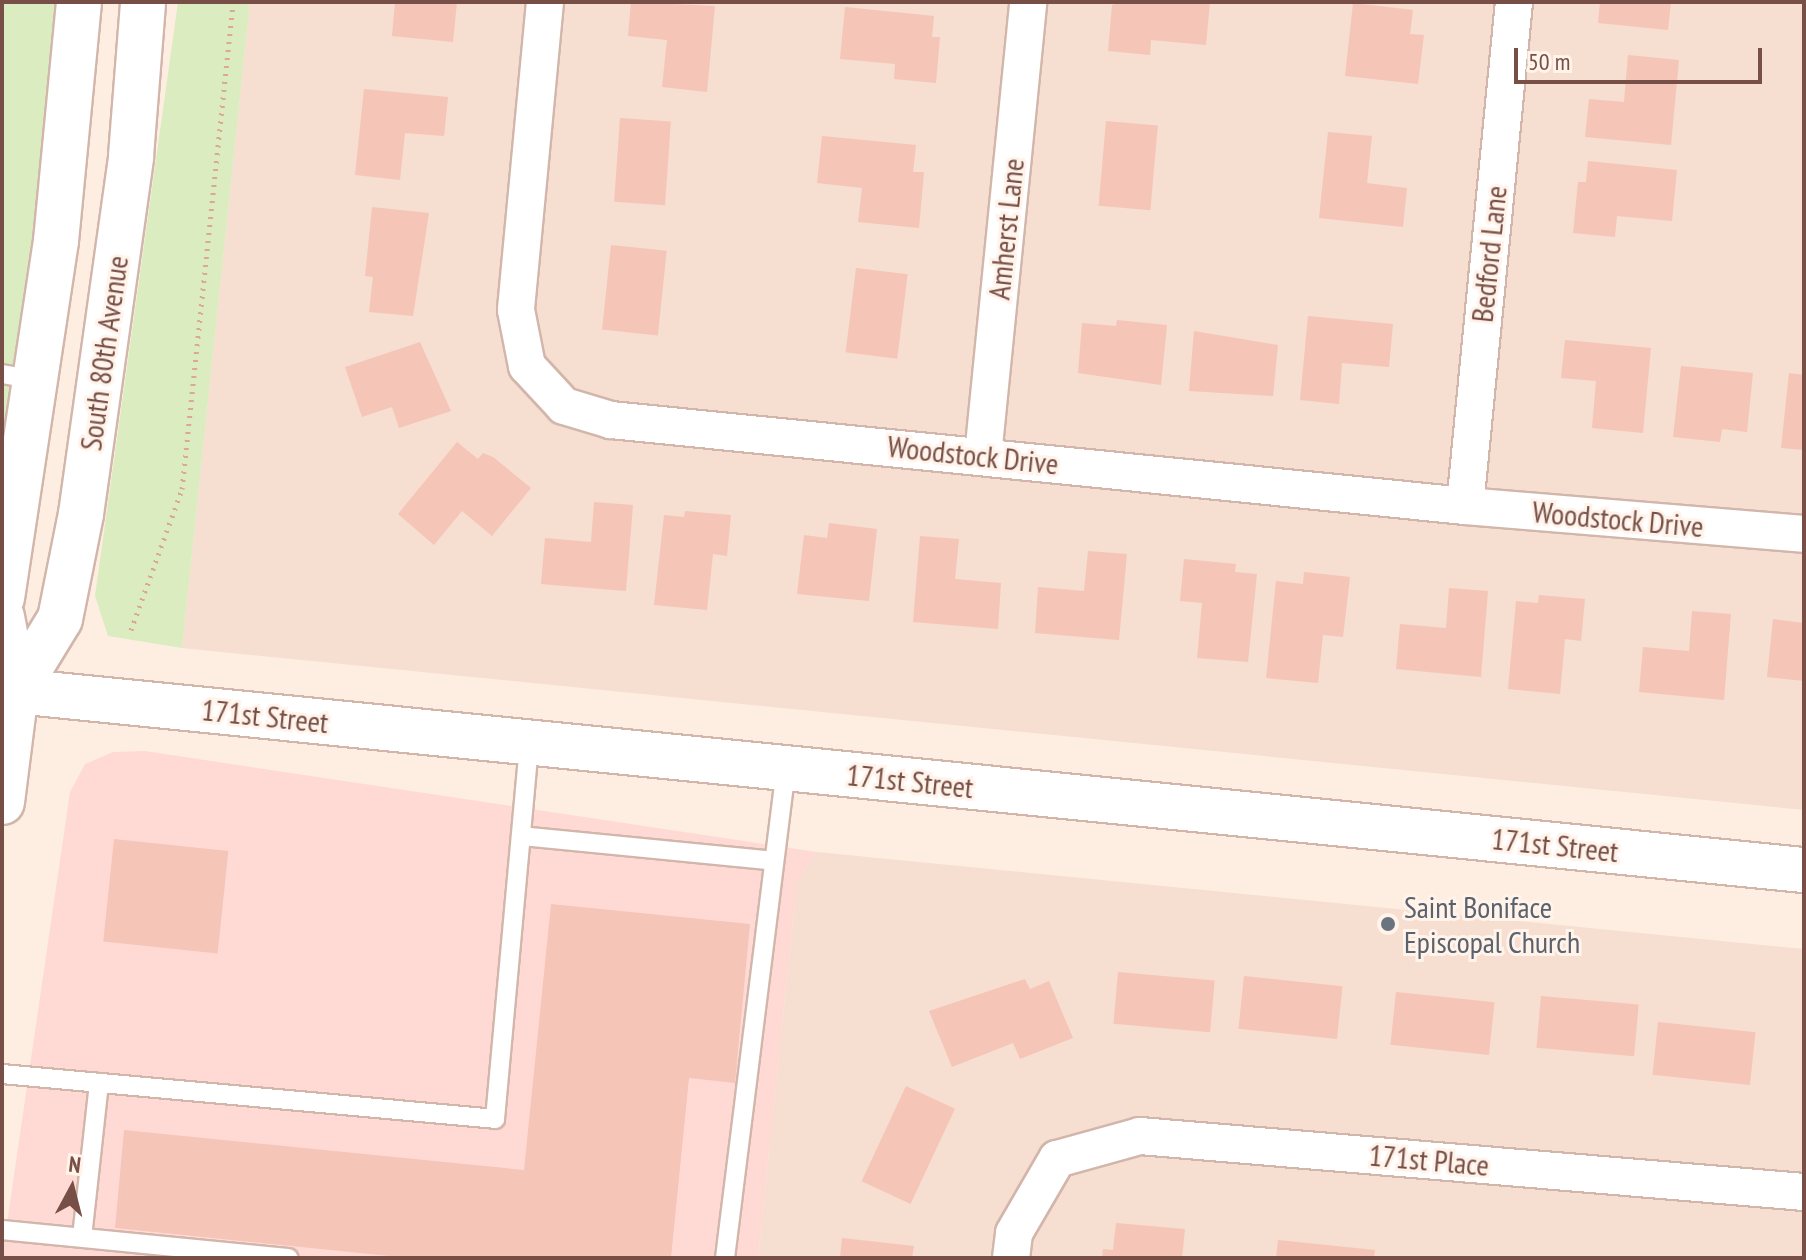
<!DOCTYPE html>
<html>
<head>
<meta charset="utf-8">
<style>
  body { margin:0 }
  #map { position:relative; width:1806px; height:1260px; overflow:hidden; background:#feeee2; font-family:"PT Sans Narrow",sans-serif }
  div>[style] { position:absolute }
  .residential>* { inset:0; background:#f6ded0 }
  .commercial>* { inset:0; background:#ffdad5 }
  .green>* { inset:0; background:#daecc0 }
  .building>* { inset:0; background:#f5c5b8; transform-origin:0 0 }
  .path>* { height:5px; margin-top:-2.5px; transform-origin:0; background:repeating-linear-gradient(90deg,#daa89b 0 2px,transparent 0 8px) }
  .roads { filter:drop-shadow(2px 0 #d2b6ab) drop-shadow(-2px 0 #d2b6ab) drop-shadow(0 2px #d2b6ab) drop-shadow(0 -2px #d2b6ab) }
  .lane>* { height:18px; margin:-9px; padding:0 9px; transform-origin:9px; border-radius:9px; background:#fff }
  .street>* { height:36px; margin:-18px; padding:0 18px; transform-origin:18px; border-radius:18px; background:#fff }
  .secondary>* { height:44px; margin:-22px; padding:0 22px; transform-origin:22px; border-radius:22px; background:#fff }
  .dots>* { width:22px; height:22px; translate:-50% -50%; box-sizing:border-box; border:4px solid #fff3ea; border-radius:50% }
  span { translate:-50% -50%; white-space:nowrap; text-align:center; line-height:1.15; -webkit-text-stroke:6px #fff3ea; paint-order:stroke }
  .street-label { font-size:30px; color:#774f47 }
  .worship-label { font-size:30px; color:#5b616d }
  .left { translate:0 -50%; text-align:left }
  .frame { position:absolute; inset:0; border:4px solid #774f47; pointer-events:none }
  .north { position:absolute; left:32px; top:1148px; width:80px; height:80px; -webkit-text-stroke:6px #fff3ea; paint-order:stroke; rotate:7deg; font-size:22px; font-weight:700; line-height:32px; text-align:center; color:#774f47 }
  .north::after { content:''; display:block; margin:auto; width:28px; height:36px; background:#774f47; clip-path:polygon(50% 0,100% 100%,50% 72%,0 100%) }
  .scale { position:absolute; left:1514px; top:48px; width:248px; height:36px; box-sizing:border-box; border:4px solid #774f47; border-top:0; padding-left:10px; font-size:24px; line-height:28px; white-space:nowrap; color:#774f47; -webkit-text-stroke:6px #fff3ea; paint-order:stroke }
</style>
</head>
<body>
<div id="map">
  <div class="residential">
    <i style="clip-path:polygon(250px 2px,1804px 2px,1804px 810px,182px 648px)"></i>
    <i style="clip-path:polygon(817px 852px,1804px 949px,1804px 1258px,758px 1258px,797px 881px)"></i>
  </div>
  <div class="commercial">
    <i style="clip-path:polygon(145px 751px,817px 852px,797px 881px,758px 1258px,2px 1257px,70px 792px,85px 764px,113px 752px)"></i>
  </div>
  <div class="green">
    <i style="clip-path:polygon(2px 2px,69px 2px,2px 503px)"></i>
    <i style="clip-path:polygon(178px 2px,250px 2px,182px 648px,108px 636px,95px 596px)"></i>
  </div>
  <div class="building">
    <i style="clip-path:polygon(395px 2px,457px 2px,453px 42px,392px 36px)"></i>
    <i style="clip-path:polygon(631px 2px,715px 6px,707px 92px,662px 87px,667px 40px,628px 36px)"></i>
    <i style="clip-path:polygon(1121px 2px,1210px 2px,1206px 45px,1151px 40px,1150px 55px,1108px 51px,1112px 5px)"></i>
    <i style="clip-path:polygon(1600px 2px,1671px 2px,1668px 30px,1598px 23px)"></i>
    <i style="clip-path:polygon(1353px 3px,1413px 10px,1410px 34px,1424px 35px,1418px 84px,1345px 76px)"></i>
    <i style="clip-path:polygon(845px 7px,934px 16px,932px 37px,940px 37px,936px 83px,894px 79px,895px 64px,840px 59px)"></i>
    <i style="clip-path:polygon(1628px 55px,1679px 60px,1671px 145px,1585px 137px,1589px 99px,1624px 102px)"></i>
    <i style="clip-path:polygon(364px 89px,448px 97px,444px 136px,405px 133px,400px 180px,355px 175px)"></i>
    <i style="left:620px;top:118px;width:51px;height:84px;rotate:4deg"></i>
    <i style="left:1106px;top:121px;width:52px;height:85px;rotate:5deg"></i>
    <i style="clip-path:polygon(1328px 132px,1372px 136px,1367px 183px,1407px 188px,1403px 227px,1319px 218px)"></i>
    <i style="clip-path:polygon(822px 136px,916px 145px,913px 172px,924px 172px,919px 228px,858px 222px,862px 188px,817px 183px)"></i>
    <i style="clip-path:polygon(1588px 161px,1677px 170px,1672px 221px,1617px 216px,1615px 237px,1573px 233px,1578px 182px,1586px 182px)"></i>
    <i style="clip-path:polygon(372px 207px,429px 213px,413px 316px,369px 312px,373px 277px,365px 276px)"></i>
    <i style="left:611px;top:245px;width:56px;height:85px;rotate:6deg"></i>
    <i style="left:856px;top:268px;width:52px;height:85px;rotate:7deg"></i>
    <i style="clip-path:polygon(1308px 316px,1393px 324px,1389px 367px,1342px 363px,1339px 404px,1300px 400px)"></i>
    <i style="clip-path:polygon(1117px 320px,1167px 325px,1161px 385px,1078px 373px,1082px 323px,1116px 326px)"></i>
    <i style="clip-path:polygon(1194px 331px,1278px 345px,1273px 396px,1189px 391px)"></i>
    <i style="clip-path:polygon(1565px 340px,1651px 348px,1643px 433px,1592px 428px,1596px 381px,1561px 378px)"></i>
    <i style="clip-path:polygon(420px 342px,451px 411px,399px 428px,392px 407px,362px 417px,345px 367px)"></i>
    <i style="clip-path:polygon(1681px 366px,1753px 373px,1747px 432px,1722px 429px,1720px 442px,1673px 437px)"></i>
    <i style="clip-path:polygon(1789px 373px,1804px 375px,1804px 450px,1781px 448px)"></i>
    <i style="clip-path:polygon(457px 442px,478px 459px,483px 453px,493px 457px,531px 488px,492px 536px,462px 511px,434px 545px,398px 514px)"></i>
    <i style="clip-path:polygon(594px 502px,633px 505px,626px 591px,541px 584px,545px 538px,591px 542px)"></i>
    <i style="clip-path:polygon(685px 511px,731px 515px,727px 556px,713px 554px,707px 610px,654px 605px,664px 515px,684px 517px)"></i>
    <i style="clip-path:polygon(829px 523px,877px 529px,869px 601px,797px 594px,804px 535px,827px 538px)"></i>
    <i style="clip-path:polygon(920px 536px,959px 539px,955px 579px,1001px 583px,998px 629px,913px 622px)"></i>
    <i style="clip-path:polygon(1088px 551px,1127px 554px,1119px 640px,1035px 633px,1038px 587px,1084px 591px)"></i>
    <i style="clip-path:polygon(1184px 559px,1236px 564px,1235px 572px,1257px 574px,1248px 662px,1197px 658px,1202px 603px,1180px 601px)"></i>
    <i style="clip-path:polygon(1304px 572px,1350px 577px,1343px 637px,1323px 635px,1318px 683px,1266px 678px,1276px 581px,1303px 584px)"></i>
    <i style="clip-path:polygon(1449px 588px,1488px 591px,1481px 677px,1396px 669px,1400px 624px,1446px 628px)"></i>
    <i style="clip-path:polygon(1539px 595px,1585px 599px,1581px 641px,1565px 639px,1560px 694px,1508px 689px,1516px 601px,1538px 603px)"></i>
    <i style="clip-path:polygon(1692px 611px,1731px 614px,1724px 700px,1639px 692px,1643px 647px,1689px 651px)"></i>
    <i style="clip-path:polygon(1773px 619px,1804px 623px,1804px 681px,1767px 677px)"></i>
    <i style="left:114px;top:839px;width:115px;height:103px;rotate:6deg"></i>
    <i style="clip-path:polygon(551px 904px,750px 924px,735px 1083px,689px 1078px,671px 1258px,409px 1258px,115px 1228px,124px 1130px,524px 1170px)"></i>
    <i style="left:1118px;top:972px;width:97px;height:52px;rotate:5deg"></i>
    <i style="left:1244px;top:976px;width:99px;height:53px;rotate:6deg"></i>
    <i style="clip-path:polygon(1025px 979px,1030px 989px,1049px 981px,1073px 1038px,1020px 1059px,1013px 1043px,952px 1067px,929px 1011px)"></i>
    <i style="left:1396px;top:992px;width:99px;height:53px;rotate:6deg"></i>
    <i style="left:1541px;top:996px;width:98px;height:52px;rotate:5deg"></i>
    <i style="left:1658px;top:1022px;width:98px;height:53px;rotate:6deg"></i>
    <i style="left:906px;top:1086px;width:54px;height:105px;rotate:25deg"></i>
    <i style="clip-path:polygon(1116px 1223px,1185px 1229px,1182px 1258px,1102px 1258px,1103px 1249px,1113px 1250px)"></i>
    <i style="clip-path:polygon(842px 1238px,914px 1246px,912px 1258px,840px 1258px)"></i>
    <i style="clip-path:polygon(1278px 1240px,1375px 1250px,1374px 1258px,1276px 1258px)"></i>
  </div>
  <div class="path">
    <i style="left:131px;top:630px;width:150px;rotate:-70.1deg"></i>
    <i style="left:182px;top:489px;width:490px;rotate:-84deg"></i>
  </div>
  <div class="roads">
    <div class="lane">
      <i style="left:2px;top:374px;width:34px;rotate:10deg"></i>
      <i style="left:521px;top:836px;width:254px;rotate:5.6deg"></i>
      <i style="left:2px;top:1074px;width:495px;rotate:5.2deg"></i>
      <i style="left:495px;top:1119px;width:378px;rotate:-84.8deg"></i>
      <i style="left:2px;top:1230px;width:288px;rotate:5.6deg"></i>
      <i style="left:82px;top:1237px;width:155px;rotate:-83.7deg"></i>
      <i style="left:725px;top:1258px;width:493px;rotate:-82.9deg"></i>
    </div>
    <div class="street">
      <i style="left:545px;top:2px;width:309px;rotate:95.4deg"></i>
      <i style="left:516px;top:310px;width:57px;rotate:78.9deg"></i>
      <i style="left:527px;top:366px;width:54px;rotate:47.2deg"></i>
      <i style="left:564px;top:406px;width:49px;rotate:16.6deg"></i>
      <i style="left:611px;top:420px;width:858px;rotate:5.75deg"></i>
      <i style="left:1465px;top:506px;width:340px;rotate:4.7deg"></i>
      <i style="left:983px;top:456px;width:456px;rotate:-84.3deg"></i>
      <i style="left:1465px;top:506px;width:506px;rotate:-84.45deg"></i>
      <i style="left:1011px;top:1258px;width:25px;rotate:-83deg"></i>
      <i style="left:1014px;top:1233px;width:86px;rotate:-59.8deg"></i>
      <i style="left:1057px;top:1159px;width:86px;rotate:-15.5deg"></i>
      <i style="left:1140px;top:1136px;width:666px;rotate:4.82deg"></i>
    </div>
    <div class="secondary">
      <i style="left:2px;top:598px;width:361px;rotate:-81.4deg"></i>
      <i style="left:56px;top:241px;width:240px;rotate:-84.5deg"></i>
      <i style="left:2px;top:617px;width:75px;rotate:79.3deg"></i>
      <i style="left:16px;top:691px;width:112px;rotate:97.2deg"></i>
      <i style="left:16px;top:691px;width:84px;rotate:-58.6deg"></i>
      <i style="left:60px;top:619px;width:107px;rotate:-78.7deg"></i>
      <i style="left:81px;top:514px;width:361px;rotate:-82deg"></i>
      <i style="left:131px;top:156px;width:154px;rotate:-85.5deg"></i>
      <i style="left:2px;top:694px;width:14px;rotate:-12deg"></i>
      <i style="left:16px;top:691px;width:1797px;rotate:5.72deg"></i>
    </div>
  </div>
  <div class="dots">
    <i style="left:1388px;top:924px;background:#6b7280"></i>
  </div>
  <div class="street-label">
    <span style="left:1006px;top:229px;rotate:-84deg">Amherst Lane</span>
    <span style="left:1489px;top:254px;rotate:-84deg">Bedford Lane</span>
    <span style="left:104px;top:353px;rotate:-82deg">South 80th Avenue</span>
    <span style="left:973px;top:455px;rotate:6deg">Woodstock Drive</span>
    <span style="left:1618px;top:519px;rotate:5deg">Woodstock Drive</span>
    <span style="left:265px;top:716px;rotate:6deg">171st Street</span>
    <span style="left:910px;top:781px;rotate:6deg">171st Street</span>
    <span style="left:1555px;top:845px;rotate:6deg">171st Street</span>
    <span style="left:1429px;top:1160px;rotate:5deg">171st Place</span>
  </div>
  <div class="worship-label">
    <span class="left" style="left:1404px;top:924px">Saint Boniface<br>Episcopal Church</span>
  </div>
  <div class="frame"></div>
  <div class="north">N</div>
  <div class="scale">50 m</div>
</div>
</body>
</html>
